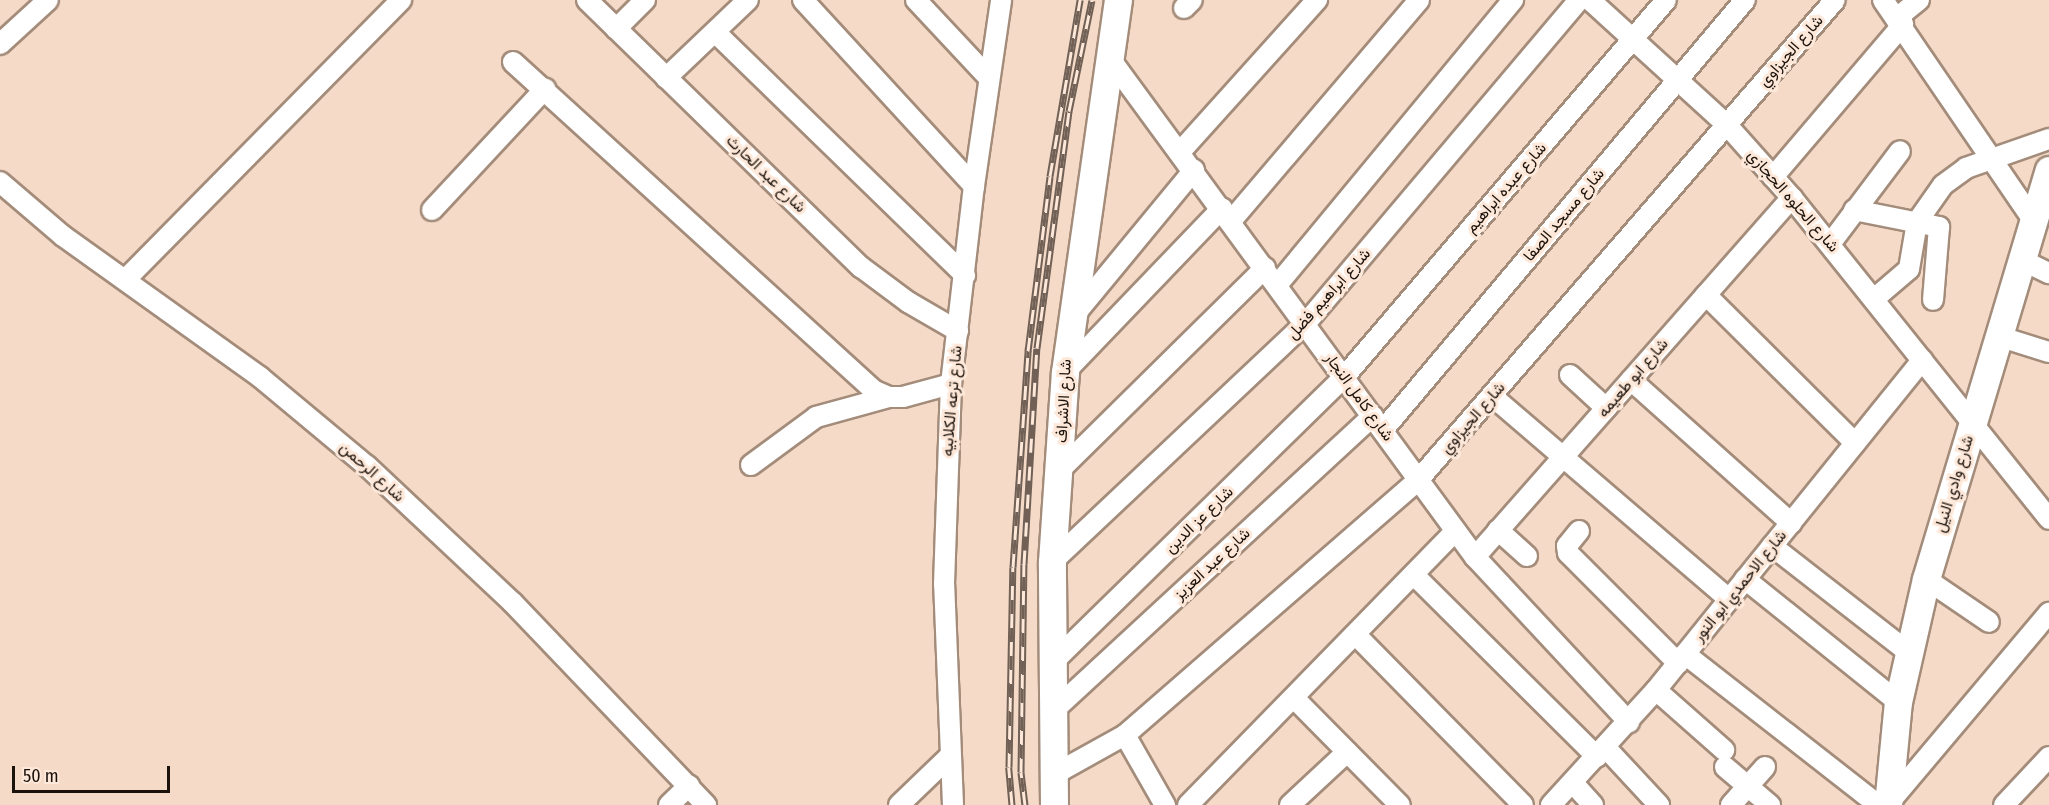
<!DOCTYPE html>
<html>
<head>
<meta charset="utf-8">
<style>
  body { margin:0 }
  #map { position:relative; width:2049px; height:805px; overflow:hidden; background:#f4dac7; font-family:"Fira Sans Condensed",Vazirmatn,sans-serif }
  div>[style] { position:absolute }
  .roads { filter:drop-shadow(2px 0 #a48c7b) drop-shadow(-2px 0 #a48c7b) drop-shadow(0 2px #a48c7b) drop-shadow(0 -2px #a48c7b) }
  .street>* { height:20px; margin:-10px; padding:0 10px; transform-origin:10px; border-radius:10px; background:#fff }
  .secondary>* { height:27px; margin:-13.5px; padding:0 13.5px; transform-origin:13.5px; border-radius:13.5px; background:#fff }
  .rail>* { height:7px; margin-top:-3.5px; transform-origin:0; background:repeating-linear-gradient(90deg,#fee8d9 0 14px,#706055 0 28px); box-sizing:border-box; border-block:2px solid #706055 }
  span { translate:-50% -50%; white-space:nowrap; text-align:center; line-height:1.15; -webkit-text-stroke:6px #fee8d9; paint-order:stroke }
  .street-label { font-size:16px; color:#1b120b }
  .scale { position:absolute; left:12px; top:766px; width:158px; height:27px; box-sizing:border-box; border:3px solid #1b120b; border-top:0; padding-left:8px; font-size:18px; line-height:21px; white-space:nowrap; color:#1b120b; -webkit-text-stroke:4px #fee8d9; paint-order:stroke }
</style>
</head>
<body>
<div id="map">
  <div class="roads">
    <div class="street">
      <i style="left:587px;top:0;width:383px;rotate:44.3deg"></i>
      <i style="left:861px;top:267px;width:59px;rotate:36.7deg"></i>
      <i style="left:908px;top:302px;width:58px;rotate:30.1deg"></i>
      <i style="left:803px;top:0;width:253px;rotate:47.4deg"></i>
      <i style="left:916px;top:0;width:107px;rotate:46.9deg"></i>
      <i style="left:1590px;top:0;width:185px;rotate:42.4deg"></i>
      <i style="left:1727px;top:125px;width:98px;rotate:48.3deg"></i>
      <i style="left:1792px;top:198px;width:411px;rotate:51.3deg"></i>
      <i style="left:1883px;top:0;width:266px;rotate:55.7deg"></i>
      <i style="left:1184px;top:8px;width:11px;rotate:-45deg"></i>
      <i style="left:1898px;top:17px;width:27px;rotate:-39deg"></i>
      <i style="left:616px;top:29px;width:41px;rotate:-45deg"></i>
      <i style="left:715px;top:32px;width:349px;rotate:44.2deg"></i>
      <i style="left:0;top:44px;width:65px;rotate:-42.5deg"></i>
      <i style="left:1108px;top:56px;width:621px;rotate:53.78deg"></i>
      <i style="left:1475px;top:557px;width:226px;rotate:47deg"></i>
      <i style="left:513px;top:62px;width:489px;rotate:42.3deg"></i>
      <i style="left:875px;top:391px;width:15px;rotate:23deg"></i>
      <i style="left:889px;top:397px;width:14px"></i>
      <i style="left:903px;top:397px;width:50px;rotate:-15.2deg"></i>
      <i style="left:666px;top:78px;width:113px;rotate:-43.6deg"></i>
      <i style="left:1180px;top:152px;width:205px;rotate:-48deg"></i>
      <i style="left:1773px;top:177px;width:201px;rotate:-49.6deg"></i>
      <i style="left:0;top:182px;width:83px;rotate:40.6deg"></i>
      <i style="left:63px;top:236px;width:242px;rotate:35.6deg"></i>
      <i style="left:260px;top:377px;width:139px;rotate:39.8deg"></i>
      <i style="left:367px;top:466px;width:199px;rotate:43.2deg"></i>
      <i style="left:512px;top:602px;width:281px;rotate:46.3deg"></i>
      <i style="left:432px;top:210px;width:166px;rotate:-47deg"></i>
      <i style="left:1854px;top:210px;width:87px;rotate:11.3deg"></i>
      <i style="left:1939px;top:227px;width:73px;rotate:94.7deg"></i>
      <i style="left:1231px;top:221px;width:290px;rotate:-49.6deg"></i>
      <i style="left:1830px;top:244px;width:116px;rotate:-53deg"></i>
      <i style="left:2022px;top:260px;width:30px;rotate:26deg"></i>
      <i style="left:126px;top:279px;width:392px;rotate:-45.4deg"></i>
      <i style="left:1278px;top:284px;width:369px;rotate:-50.4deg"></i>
      <i style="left:1706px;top:295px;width:210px;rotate:44.8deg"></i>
      <i style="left:1874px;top:299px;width:46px;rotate:-40.6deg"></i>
      <i style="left:1909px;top:269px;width:48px;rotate:-80.3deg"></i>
      <i style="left:1917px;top:222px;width:45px;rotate:-54.9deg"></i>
      <i style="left:1943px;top:185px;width:29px;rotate:-36deg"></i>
      <i style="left:1966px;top:168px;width:88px;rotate:-19.3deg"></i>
      <i style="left:1072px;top:318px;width:192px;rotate:-50.5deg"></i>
      <i style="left:2001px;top:337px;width:50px;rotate:17.4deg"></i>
      <i style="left:1065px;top:372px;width:227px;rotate:-46.2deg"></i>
      <i style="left:1570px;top:375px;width:49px;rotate:42.5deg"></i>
      <i style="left:1631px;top:380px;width:215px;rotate:41.8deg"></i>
      <i style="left:1492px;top:396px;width:312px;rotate:40.6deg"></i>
      <i style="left:1383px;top:430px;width:562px;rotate:-49.91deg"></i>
      <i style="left:751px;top:465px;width:81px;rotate:-36.4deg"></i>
      <i style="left:816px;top:417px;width:76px;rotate:-15.3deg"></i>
      <i style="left:1060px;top:470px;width:288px;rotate:-44.6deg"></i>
      <i style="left:1498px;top:530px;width:39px;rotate:42deg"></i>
      <i style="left:1579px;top:531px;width:19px;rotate:129deg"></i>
      <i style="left:1567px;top:546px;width:7px;rotate:82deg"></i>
      <i style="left:1568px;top:553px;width:156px;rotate:45deg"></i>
      <i style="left:1772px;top:546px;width:172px;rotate:37.9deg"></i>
      <i style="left:1475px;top:557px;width:479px;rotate:-48.6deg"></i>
      <i style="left:1052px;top:562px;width:349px;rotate:-43.3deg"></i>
      <i style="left:1306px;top:323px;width:423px;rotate:-49.8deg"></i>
      <i style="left:1414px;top:575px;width:258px;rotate:44.8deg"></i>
      <i style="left:1745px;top:579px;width:196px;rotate:38.8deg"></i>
      <i style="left:1926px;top:579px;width:76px;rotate:34.3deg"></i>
      <i style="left:1356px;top:635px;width:238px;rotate:45.5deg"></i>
      <i style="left:1685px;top:654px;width:245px;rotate:38deg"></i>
      <i style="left:1052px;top:663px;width:410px;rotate:-44.4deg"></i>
      <i style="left:1345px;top:376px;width:494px;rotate:-49.5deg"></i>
      <i style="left:1656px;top:690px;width:91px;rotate:41.4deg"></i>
      <i style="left:1295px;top:699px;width:149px;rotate:45.3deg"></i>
      <i style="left:1051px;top:713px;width:438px;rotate:-42.7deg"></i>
      <i style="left:1125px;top:735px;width:81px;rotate:60.3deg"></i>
      <i style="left:1606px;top:748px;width:78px;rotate:47.1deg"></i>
      <i style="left:1725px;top:767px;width:59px;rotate:40.2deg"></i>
      <i style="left:1053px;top:775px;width:82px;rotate:-29.1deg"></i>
      <i style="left:1125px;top:735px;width:390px;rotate:-41deg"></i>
      <i style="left:1419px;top:479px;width:634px;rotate:-49.03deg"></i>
      <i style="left:1573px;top:783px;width:30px;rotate:48deg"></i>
      <i style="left:1888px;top:804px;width:250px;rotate:-49.9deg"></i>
      <i style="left:669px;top:805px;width:28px;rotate:-44deg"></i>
      <i style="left:899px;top:805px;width:71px;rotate:-43.9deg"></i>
      <i style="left:953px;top:805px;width:221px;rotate:-92.3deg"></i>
      <i style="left:944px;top:584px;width:200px;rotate:-88deg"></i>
      <i style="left:951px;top:384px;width:199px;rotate:-83.4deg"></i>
      <i style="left:974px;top:186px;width:188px;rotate:-81.7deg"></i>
      <i style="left:1188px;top:805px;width:383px;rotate:-45.7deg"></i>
      <i style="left:1290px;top:805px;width:78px;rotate:-42.9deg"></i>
      <i style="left:1551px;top:805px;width:156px;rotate:-47.6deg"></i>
      <i style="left:1656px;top:690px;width:424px;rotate:-51.1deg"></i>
      <i style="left:1731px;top:805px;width:51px;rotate:-48.2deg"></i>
      <i style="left:2004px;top:805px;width:66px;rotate:-46.8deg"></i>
    </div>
    <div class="secondary">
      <i style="left:1054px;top:805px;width:243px;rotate:-90.5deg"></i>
      <i style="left:1052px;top:562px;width:190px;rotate:-86.1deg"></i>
      <i style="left:1065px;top:372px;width:376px;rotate:-81.9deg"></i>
      <i style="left:1888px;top:805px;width:103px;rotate:-84.5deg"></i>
      <i style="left:1898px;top:702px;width:126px;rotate:-77.2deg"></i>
      <i style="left:1926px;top:579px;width:427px;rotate:-73.3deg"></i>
    </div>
  </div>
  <div class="rail">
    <i style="left:1012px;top:805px;width:38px;rotate:-95deg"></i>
    <i style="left:1009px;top:767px;width:200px;rotate:-88.9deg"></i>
    <i style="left:1013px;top:567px;width:217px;rotate:-86deg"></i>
    <i style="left:1028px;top:351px;width:176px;rotate:-82.8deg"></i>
    <i style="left:1050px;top:176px;width:179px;rotate:-80.3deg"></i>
    <i style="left:1025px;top:805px;width:33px;rotate:-97deg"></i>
    <i style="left:1021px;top:772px;width:208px;rotate:-89.2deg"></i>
    <i style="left:1024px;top:564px;width:216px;rotate:-86.6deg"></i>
    <i style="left:1037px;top:348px;width:239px;rotate:-82.3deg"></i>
    <i style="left:1069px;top:111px;width:113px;rotate:-78.3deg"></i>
  </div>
  <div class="street-label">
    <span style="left:1791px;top:51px;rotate:-49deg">شارع الجيزاوي</span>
    <span style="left:766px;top:174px;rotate:44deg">شارع عبد الحارث</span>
    <span style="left:1506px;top:188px;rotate:-49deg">شارع عبده ابراهيم</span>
    <span style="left:1793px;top:201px;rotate:49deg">شارع الحلوه الحجازي</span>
    <span style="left:1564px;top:215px;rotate:-50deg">شارع مسجد الصفا</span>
    <span style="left:1329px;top:294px;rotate:-48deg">شارع ابراهيم فضل</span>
    <span style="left:1633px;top:378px;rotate:-49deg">شارع ابو طعيمه</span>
    <span style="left:1359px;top:397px;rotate:54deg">شارع كامل النجار</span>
    <span style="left:952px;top:401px;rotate:-85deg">شارع ترعه الكلابيه</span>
    <span style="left:1064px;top:401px;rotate:-87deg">شارع الاشراف</span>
    <span style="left:1473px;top:418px;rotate:-49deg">شارع الجيزاوي</span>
    <span style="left:372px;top:472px;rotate:42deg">شارع الرحمن</span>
    <span style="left:1954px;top:484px;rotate:-73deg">شارع وادي النيل</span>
    <span style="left:1199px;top:520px;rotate:-44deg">شارع عز الدين</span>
    <span style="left:1212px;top:564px;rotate:-43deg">شارع عبد العزيز</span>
    <span style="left:1740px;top:586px;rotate:-51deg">شارع الاحمدي ابو النور</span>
  </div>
  <div class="scale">50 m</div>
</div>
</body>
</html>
